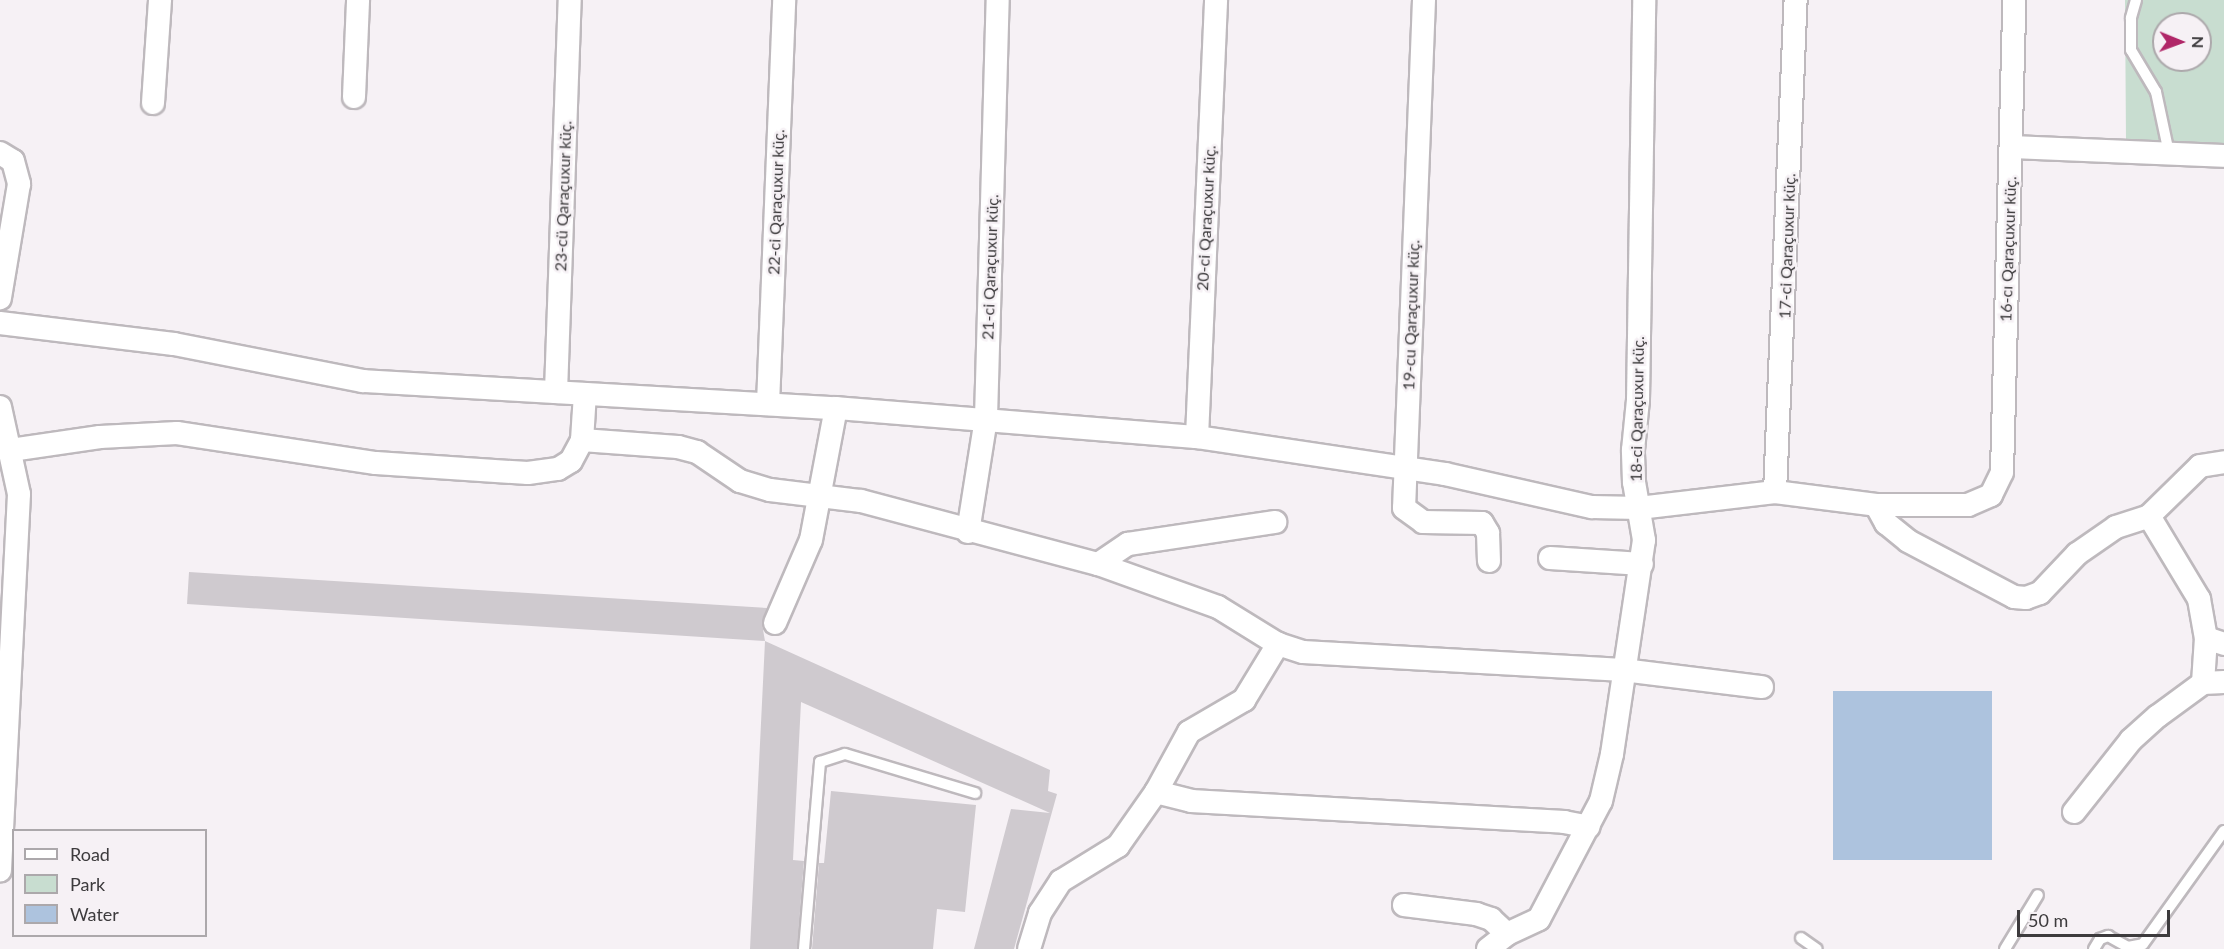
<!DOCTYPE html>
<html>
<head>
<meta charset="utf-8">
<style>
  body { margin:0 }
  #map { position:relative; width:2224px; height:949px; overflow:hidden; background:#f6f1f5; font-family:Lato,sans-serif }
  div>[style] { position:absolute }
  .green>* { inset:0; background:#c8ddd0 }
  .water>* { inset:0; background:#adc3de; transform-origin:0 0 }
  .building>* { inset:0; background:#cfcacf }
  .roads { filter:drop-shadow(2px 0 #beb9bd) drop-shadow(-2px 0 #beb9bd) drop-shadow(0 2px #beb9bd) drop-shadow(0 -2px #beb9bd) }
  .lane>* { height:10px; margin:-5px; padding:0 5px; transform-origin:5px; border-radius:5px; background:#fff }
  .street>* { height:22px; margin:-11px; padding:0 11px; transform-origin:11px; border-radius:11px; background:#fff }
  span { translate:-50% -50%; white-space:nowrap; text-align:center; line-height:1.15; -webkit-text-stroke:5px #f6f1f5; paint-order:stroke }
  .street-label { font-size:16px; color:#3d3b3d }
  .legend { position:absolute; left:12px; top:829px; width:195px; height:108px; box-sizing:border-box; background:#f6f1f5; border:2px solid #aca8ab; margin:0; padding:8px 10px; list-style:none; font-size:18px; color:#3d3b3d }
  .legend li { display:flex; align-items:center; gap:12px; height:30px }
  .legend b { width:30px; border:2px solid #aca8ab }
  .north { position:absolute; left:2152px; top:12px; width:60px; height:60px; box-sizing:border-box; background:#f6f1f5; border:2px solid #aca8ab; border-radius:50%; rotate:91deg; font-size:16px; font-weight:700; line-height:24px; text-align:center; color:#3d3b3d }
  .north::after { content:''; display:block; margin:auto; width:21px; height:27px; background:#b02768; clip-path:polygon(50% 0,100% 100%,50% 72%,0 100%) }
  .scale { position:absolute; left:2017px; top:910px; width:153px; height:27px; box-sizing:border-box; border:3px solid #3d3b3d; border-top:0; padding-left:8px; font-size:18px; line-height:21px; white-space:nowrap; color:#3d3b3d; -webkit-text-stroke:4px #f6f1f5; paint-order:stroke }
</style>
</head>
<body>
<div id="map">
  <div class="green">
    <i style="clip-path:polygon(evenodd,2125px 0,2224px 0,2224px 143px,2126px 142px,2125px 0,2164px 24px,2200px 24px,2200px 60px,2164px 60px,2164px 24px)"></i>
  </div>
  <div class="water">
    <i style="left:1992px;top:691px;width:169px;height:159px;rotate:90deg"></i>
  </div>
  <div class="building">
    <i style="clip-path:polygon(189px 572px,767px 608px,762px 624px,765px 641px,187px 604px)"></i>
    <i style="clip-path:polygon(765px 641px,1050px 770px,1048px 791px,1057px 794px,1014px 949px,974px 949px,1011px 809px,1050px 813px,801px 702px,793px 860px,804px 861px,797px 949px,750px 949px)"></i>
    <i style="clip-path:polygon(831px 791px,976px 805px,965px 912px,937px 909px,933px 949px,812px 949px,819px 863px,824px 863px)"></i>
  </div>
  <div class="roads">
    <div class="lane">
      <i style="left:2136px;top:0;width:19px;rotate:106deg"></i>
      <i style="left:2131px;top:18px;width:32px;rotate:90deg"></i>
      <i style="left:2131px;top:50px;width:49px;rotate:59.2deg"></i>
      <i style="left:2156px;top:92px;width:62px;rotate:78deg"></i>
      <i style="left:1801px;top:938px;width:19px;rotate:35deg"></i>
      <i style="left:804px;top:949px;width:188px;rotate:-85.1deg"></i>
      <i style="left:820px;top:762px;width:26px;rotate:-18deg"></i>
      <i style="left:845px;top:754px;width:136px;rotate:16.7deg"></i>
      <i style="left:2005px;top:949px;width:63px;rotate:-58.6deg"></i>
      <i style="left:2094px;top:949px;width:12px;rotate:-59deg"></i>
      <i style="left:2100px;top:939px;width:9px;rotate:-21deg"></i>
      <i style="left:2108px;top:936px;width:23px;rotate:29deg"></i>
      <i style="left:2128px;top:947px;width:15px;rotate:-11deg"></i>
      <i style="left:2143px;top:944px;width:139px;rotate:-54.4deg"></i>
    </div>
    <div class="street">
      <i style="left:1424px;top:0;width:508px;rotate:92.25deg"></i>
      <i style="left:1404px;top:508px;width:24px;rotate:36deg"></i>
      <i style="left:1423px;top:522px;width:59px;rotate:1deg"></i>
      <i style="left:1482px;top:523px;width:12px;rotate:59deg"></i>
      <i style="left:1488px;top:533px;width:28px;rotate:88deg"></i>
      <i style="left:354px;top:97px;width:97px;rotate:-87.6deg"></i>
      <i style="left:153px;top:103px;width:103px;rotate:-86.1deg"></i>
      <i style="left:2011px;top:147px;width:213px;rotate:2.4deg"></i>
      <i style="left:0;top:153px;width:15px;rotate:32deg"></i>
      <i style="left:13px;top:161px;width:24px;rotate:75deg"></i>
      <i style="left:19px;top:184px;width:116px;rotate:99.5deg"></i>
      <i style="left:0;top:323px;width:175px;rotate:6.9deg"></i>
      <i style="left:174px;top:344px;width:193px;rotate:11.1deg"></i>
      <i style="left:363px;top:381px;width:474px;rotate:3.3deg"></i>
      <i style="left:836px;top:408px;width:362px;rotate:4.6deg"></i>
      <i style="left:1197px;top:437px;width:251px;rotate:8.5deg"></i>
      <i style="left:1445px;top:474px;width:151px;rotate:12.7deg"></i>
      <i style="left:1592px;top:507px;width:47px;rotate:1.2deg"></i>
      <i style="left:1639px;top:508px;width:137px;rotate:-6.7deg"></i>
      <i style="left:1775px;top:492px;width:102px;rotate:7.3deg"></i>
      <i style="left:1876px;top:505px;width:92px"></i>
      <i style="left:1968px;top:505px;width:25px;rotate:-23deg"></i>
      <i style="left:1991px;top:495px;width:25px;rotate:-64deg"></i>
      <i style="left:2002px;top:472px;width:472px;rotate:-88.5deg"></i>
      <i style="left:556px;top:392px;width:392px;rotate:-88deg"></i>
      <i style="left:768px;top:404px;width:404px;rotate:-87.7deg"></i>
      <i style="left:0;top:407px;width:89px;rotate:77.7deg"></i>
      <i style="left:19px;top:494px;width:377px;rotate:92.9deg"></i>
      <i style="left:1197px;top:437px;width:437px;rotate:-87.5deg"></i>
      <i style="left:582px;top:440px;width:96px;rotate:4.2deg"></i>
      <i style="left:678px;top:447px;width:20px;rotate:15deg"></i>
      <i style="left:697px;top:452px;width:52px;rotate:34deg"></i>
      <i style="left:740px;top:481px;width:31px;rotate:17deg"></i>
      <i style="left:770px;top:490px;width:92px;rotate:6.9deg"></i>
      <i style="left:861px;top:501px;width:245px;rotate:14.9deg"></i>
      <i style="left:1098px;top:564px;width:127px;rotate:19.7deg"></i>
      <i style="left:1218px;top:607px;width:70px;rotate:31.7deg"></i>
      <i style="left:1278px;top:644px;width:26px;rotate:18deg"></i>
      <i style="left:1303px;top:652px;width:321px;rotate:3.2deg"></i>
      <i style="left:1623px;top:670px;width:140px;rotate:7deg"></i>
      <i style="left:0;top:447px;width:11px;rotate:15deg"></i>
      <i style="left:11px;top:450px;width:90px;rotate:-8.3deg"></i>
      <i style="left:100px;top:437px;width:77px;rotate:-3deg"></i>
      <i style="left:177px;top:433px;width:201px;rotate:8.6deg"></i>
      <i style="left:376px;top:463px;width:152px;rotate:3.8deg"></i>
      <i style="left:528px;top:473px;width:30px;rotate:-8deg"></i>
      <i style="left:558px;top:469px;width:15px;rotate:-32deg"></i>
      <i style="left:571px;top:461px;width:24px;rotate:-62deg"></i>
      <i style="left:582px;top:440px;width:46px;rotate:-86.3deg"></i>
      <i style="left:1775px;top:492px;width:492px;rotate:-87.6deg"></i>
      <i style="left:1876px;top:505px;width:21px;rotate:61deg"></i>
      <i style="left:1886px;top:523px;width:28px;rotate:39deg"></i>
      <i style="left:1908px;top:541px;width:120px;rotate:27.8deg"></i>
      <i style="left:2014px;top:597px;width:12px;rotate:5deg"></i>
      <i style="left:2026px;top:598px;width:15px;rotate:-20deg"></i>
      <i style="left:2040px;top:593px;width:54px;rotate:-46.5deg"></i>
      <i style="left:2077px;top:554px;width:47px;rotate:-34.7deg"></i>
      <i style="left:2116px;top:527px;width:35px;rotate:-18deg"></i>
      <i style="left:2149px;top:516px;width:71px;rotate:-44.4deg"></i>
      <i style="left:2200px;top:466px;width:24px;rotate:-9deg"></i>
      <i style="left:2149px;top:516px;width:97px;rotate:58.9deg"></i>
      <i style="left:2199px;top:599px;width:40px;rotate:80deg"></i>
      <i style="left:2206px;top:638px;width:19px;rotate:18deg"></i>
      <i style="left:968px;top:532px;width:115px;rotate:-81deg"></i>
      <i style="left:986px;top:418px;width:418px;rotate:-88.4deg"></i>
      <i style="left:1550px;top:558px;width:92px;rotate:3.7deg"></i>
      <i style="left:1098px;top:564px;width:36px;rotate:-34deg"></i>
      <i style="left:1128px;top:544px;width:149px;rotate:-8.5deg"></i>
      <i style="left:775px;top:623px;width:90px;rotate:-66.6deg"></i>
      <i style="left:811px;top:540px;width:134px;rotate:-79.3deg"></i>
      <i style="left:2203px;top:683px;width:45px;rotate:-86.2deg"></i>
      <i style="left:1156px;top:792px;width:36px;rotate:14deg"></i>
      <i style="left:1191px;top:801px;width:374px;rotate:3.2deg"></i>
      <i style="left:1564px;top:822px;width:25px;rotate:11deg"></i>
      <i style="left:2074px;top:812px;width:92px;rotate:-51.6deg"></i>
      <i style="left:2131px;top:740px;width:36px;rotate:-42deg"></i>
      <i style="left:2158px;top:716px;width:56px;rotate:-36.3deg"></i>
      <i style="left:2203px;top:683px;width:21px;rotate:-3deg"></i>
      <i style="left:1404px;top:905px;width:73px;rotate:7.1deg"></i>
      <i style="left:1476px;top:914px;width:16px;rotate:18deg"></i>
      <i style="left:1491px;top:919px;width:22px;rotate:43deg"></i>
      <i style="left:1029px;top:949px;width:38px;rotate:-73deg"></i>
      <i style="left:1040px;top:913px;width:38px;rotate:-57deg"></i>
      <i style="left:1061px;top:881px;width:67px;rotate:-31.6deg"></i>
      <i style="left:1118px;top:846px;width:66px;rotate:-54.9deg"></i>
      <i style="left:1156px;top:792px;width:68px;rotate:-61.2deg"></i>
      <i style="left:1189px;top:732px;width:64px;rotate:-30.2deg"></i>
      <i style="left:1244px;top:700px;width:66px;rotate:-58.7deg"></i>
      <i style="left:1488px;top:949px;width:24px;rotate:-38deg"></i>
      <i style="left:1507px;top:934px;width:35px;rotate:-25deg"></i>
      <i style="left:1539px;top:919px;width:133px;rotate:-62.3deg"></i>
      <i style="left:1601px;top:801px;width:48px;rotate:-76.8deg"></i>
      <i style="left:1612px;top:754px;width:216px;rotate:-81.5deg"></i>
      <i style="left:1644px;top:540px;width:59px;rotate:-99.8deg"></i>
      <i style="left:1634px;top:482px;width:32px;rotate:-92deg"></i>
      <i style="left:1633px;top:450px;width:50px;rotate:-84.3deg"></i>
      <i style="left:1638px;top:400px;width:400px;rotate:-89.1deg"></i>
    </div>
  </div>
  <div class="street-label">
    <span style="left:563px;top:196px;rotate:-88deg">23-cü Qaraçuxur küç.</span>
    <span style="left:776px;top:202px;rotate:-88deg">22-ci Qaraçuxur küç.</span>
    <span style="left:1206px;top:218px;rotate:-87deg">20-ci Qaraçuxur küç.</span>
    <span style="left:1787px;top:246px;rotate:-88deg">17-ci Qaraçuxur küç.</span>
    <span style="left:2008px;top:249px;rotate:-88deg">16-cı Qaraçuxur küç.</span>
    <span style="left:990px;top:267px;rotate:-88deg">21-ci Qaraçuxur küç.</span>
    <span style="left:1411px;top:315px;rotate:-88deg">19-cu Qaraçuxur küç.</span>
    <span style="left:1637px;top:409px;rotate:-89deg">18-ci Qaraçuxur küç.</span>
  </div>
  <ul class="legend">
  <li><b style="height:8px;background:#fff"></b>Road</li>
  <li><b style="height:16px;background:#c8ddd0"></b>Park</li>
  <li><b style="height:16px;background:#adc3de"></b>Water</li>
  </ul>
  <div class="north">N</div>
  <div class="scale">50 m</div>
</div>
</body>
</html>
